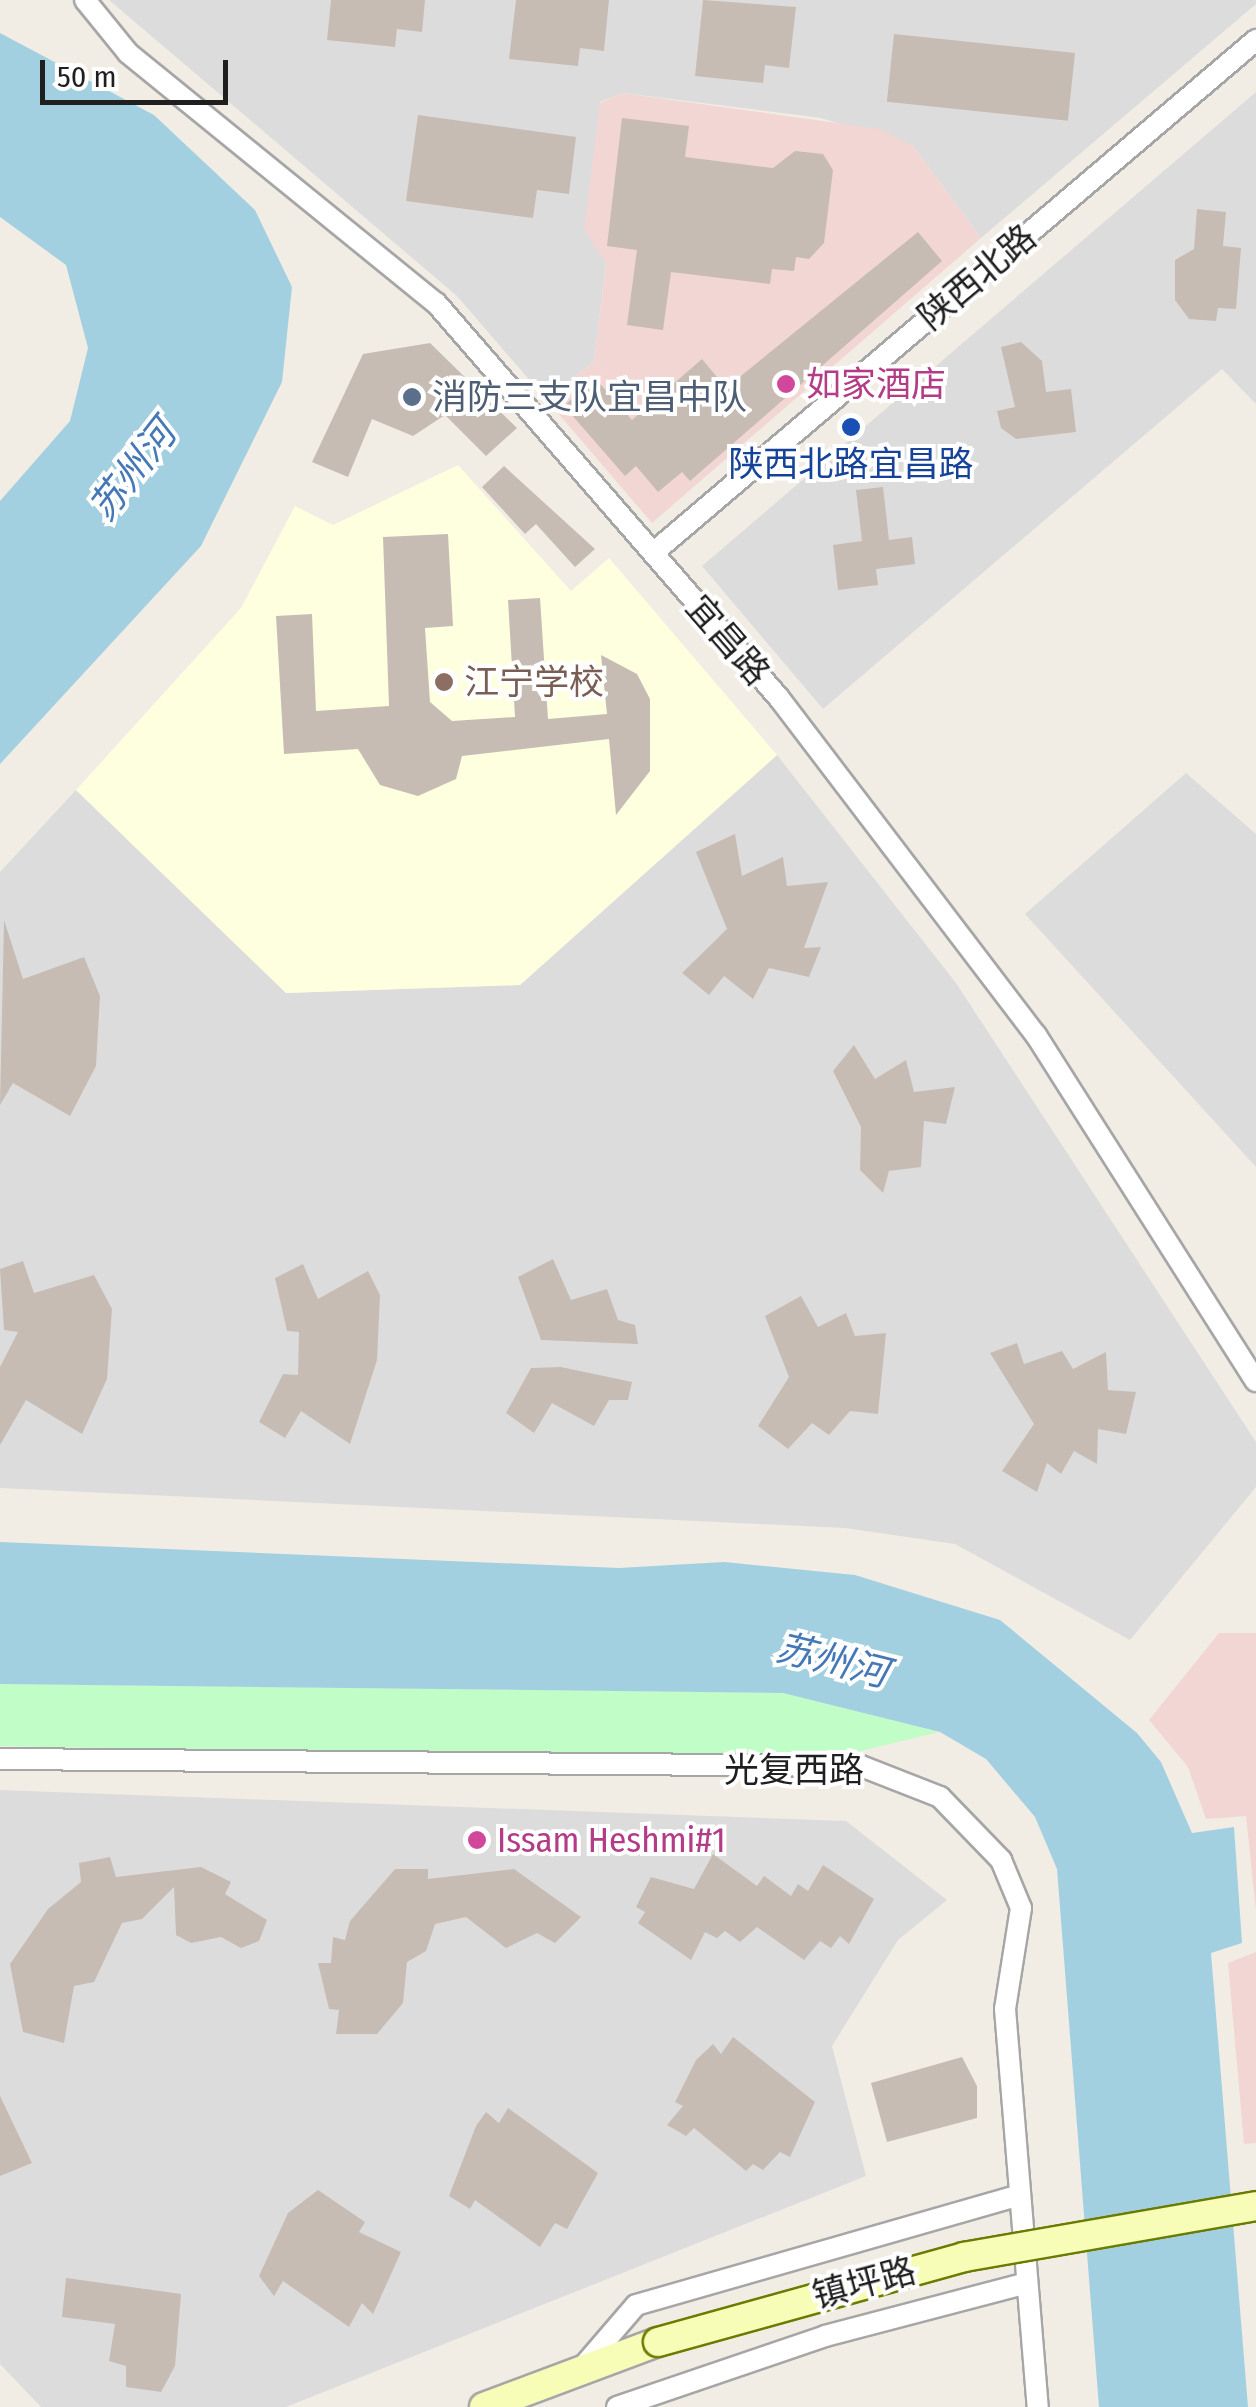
<!DOCTYPE html>
<html>
<head>
<meta charset="utf-8">
<style>
  body { margin:0 }
  #map { position:relative; width:1256px; height:2407px; overflow:hidden; background:#f1ede5; font-family:"Fira Sans Condensed","Noto Sans SC",sans-serif }
  div>[style] { position:absolute }
  .residential>* { inset:0; background:#dddcdc }
  .commercial>* { inset:0; background:#f2d6d3 }
  .education>* { inset:0; background:#feffdf }
  .park>* { inset:0; background:#c0fdc7 }
  .water>* { inset:0; background:#a3d0e1 }
  .building>* { inset:0; background:#c6bcb4; transform-origin:0 0 }
  .roads { filter:drop-shadow(2px 0 #a6a6a6) drop-shadow(-2px 0 #a6a6a6) drop-shadow(0 2px #a6a6a6) drop-shadow(0 -2px #a6a6a6) }
  .minor>* { height:20px; margin:-10px; padding:0 10px; transform-origin:10px; border-radius:10px; background:#fff }
  .secondary>* { height:28px; margin:-14px; padding:0 14px; transform-origin:14px; border-radius:14px; background:#f7fdb6 }
  .bridges { filter:drop-shadow(2px 0 #6a7c00) drop-shadow(-2px 0 #6a7c00) drop-shadow(0 2px #6a7c00) drop-shadow(0 -2px #6a7c00) }
  .secondary-bridge>* { height:28px; margin:-14px; padding:0 14px; transform-origin:14px; border-radius:14px; background:#f7fdb6 }
  .dots>* { width:28px; height:28px; translate:-50% -50%; box-sizing:border-box; border:5px solid #fff; border-radius:50% }
  span { translate:-50% -50%; white-space:nowrap; text-align:center; line-height:1.15; -webkit-text-stroke:8px #fff; paint-order:stroke }
  .street-label { font-size:35px; color:#1f1f1f }
  .hotel-label { font-size:35px; color:#b23c85 }
  .left { translate:0 -50%; text-align:left }
  .service-label { font-size:35px; color:#4e5e75 }
  .transit-label { font-size:35px; color:#164399 }
  .education-label { font-size:35px; color:#785e54 }
  .water-label { font-size:38px; color:#4578b6; font-style:italic }
  .scale { position:absolute; left:40px; top:60px; width:188px; height:45px; box-sizing:border-box; border:5px solid #1f1f1f; border-top:0; padding-left:12px; font-size:30px; line-height:35px; white-space:nowrap; color:#1f1f1f; -webkit-text-stroke:8px #fff; paint-order:stroke }
</style>
</head>
<body>
<div id="map">
  <div class="residential">
    <i style="clip-path:polygon(109px 0,1256px 0,1256px 4px,981px 238px,913px 146px,821px 118px,623px 93px,600px 102px,606px 262px,594px 362px,545px 398px,457px 296px)"></i>
    <i style="clip-path:polygon(1256px 92px,1256px 404px,1222px 369px,823px 709px,702px 566px)"></i>
    <i style="clip-path:polygon(777px 755px,956px 983px,1256px 1442px,1256px 1487px,1130px 1640px,955px 1544px,845px 1528px,0 1488px,0 872px,76px 790px,286px 993px,520px 985px)"></i>
    <i style="clip-path:polygon(1186px 773px,1256px 834px,1256px 1167px,1025px 914px)"></i>
    <i style="clip-path:polygon(0 1790px,846px 1821px,947px 1900px,898px 1940px,832px 2046px,866px 2176px,286px 2407px,41px 2407px,0 2364px)"></i>
  </div>
  <div class="commercial">
    <i style="clip-path:polygon(622px 93px,880px 129px,913px 146px,981px 238px,652px 523px,545px 398px,594px 362px,606px 263px,584px 229px,600px 103px)"></i>
    <i style="clip-path:polygon(1219px 1633px,1256px 1633px,1256px 1911px,1246px 1816px,1206px 1819px,1188px 1767px,1149px 1720px)"></i>
    <i style="clip-path:polygon(1256px 1952px,1256px 2143px,1244px 2144px,1228px 1963px)"></i>
  </div>
  <div class="education">
    <i style="clip-path:polygon(458px 465px,571px 591px,609px 558px,777px 755px,520px 985px,286px 993px,76px 790px,241px 608px,295px 506px,333px 525px)"></i>
  </div>
  <div class="park">
    <i style="clip-path:polygon(0 1684px,783px 1693px,939px 1732px,815px 1762px,0 1746px)"></i>
  </div>
  <div class="water">
    <i style="clip-path:polygon(0 33px,154px 115px,255px 210px,292px 287px,282px 382px,201px 546px,0 764px,0 501px,70px 421px,88px 348px,66px 265px,0 217px)"></i>
    <i style="clip-path:polygon(0 1542px,619px 1568px,724px 1562px,855px 1575px,1000px 1620px,1137px 1733px,1161px 1762px,1192px 1833px,1234px 1827px,1242px 1943px,1211px 1953px,1248px 2407px,1099px 2407px,1057px 1869px,1035px 1817px,986px 1759px,940px 1732px,783px 1693px,0 1684px)"></i>
  </div>
  <div class="building">
    <i style="clip-path:polygon(331px 0,425px 0,422px 32px,397px 29px,395px 47px,327px 40px)"></i>
    <i style="clip-path:polygon(516px 0,609px 0,604px 51px,580px 48px,578px 66px,509px 59px)"></i>
    <i style="clip-path:polygon(703px 0,796px 7px,789px 68px,765px 65px,763px 83px,695px 76px)"></i>
    <i style="left:894px;top:34px;width:182px;height:68px;rotate:6deg"></i>
    <i style="clip-path:polygon(418px 115px,576px 137px,569px 194px,537px 190px,533px 218px,406px 201px)"></i>
    <i style="clip-path:polygon(622px 118px,689px 126px,685px 157px,773px 168px,795px 151px,823px 154px,833px 170px,824px 243px,809px 259px,796px 257px,794px 271px,772px 269px,770px 284px,671px 272px,663px 330px,627px 325px,637px 250px,607px 246px)"></i>
    <i style="clip-path:polygon(1197px 209px,1226px 212px,1223px 246px,1241px 248px,1236px 309px,1218px 308px,1216px 321px,1189px 319px,1175px 300px,1175px 260px,1194px 249px)"></i>
    <i style="clip-path:polygon(918px 232px,942px 261px,690px 481px,682px 472px,658px 492px,636px 466px,625px 476px,564px 406px,595px 378px,632px 420px,702px 359px,726px 388px)"></i>
    <i style="clip-path:polygon(1021px 342px,1042px 361px,1046px 392px,1071px 389px,1076px 432px,1016px 439px,1001px 428px,997px 411px,1015px 407px,1001px 347px)"></i>
    <i style="clip-path:polygon(430px 343px,517px 428px,486px 456px,445px 415px,413px 436px,372px 419px,348px 477px,312px 462px,363px 354px)"></i>
    <i style="clip-path:polygon(504px 466px,595px 549px,575px 567px,536px 524px,525px 534px,482px 487px)"></i>
    <i style="clip-path:polygon(883px 487px,889px 540px,912px 537px,915px 564px,876px 569px,878px 585px,838px 590px,833px 545px,862px 541px,856px 490px)"></i>
    <i style="clip-path:polygon(448px 534px,453px 626px,425px 628px,430px 702px,452px 721px,515px 717px,508px 600px,540px 598px,548px 719px,607px 714px,601px 655px,637px 674px,650px 699px,650px 771px,616px 815px,609px 739px,462px 756px,456px 779px,418px 796px,380px 785px,358px 749px,284px 754px,276px 616px,312px 614px,316px 711px,389px 706px,383px 537px)"></i>
    <i style="clip-path:polygon(735px 834px,742px 876px,783px 857px,787px 886px,828px 882px,804px 948px,821px 947px,809px 977px,769px 968px,753px 999px,724px 976px,709px 995px,682px 973px,727px 929px,696px 852px)"></i>
    <i style="clip-path:polygon(4px 920px,23px 979px,84px 957px,100px 996px,96px 1066px,70px 1116px,13px 1083px,0 1105px)"></i>
    <i style="clip-path:polygon(854px 1045px,875px 1079px,906px 1060px,914px 1092px,955px 1087px,946px 1124px,924px 1121px,921px 1167px,889px 1171px,883px 1193px,860px 1170px,861px 1127px,833px 1071px)"></i>
    <i style="clip-path:polygon(553px 1259px,571px 1300px,607px 1289px,618px 1320px,635px 1325px,638px 1344px,541px 1340px,518px 1277px)"></i>
    <i style="clip-path:polygon(23px 1261px,34px 1293px,94px 1275px,112px 1309px,107px 1379px,82px 1434px,26px 1400px,0 1445px,0 1367px,18px 1332px,4px 1330px,0 1269px)"></i>
    <i style="clip-path:polygon(303px 1264px,318px 1299px,368px 1271px,380px 1295px,377px 1360px,350px 1444px,301px 1411px,285px 1438px,259px 1422px,283px 1374px,298px 1375px,299px 1332px,287px 1331px,275px 1278px)"></i>
    <i style="clip-path:polygon(801px 1296px,818px 1327px,846px 1313px,855px 1336px,886px 1333px,878px 1414px,850px 1411px,829px 1435px,812px 1423px,788px 1449px,758px 1426px,789px 1377px,765px 1316px)"></i>
    <i style="clip-path:polygon(1017px 1343px,1024px 1364px,1062px 1351px,1073px 1369px,1106px 1352px,1108px 1390px,1136px 1392px,1126px 1434px,1098px 1429px,1097px 1464px,1074px 1451px,1061px 1474px,1047px 1463px,1037px 1492px,1002px 1471px,1034px 1424px,990px 1353px)"></i>
    <i style="clip-path:polygon(561px 1367px,632px 1382px,628px 1400px,609px 1400px,594px 1426px,552px 1403px,534px 1433px,506px 1413px,531px 1368px)"></i>
    <i style="clip-path:polygon(713px 1854px,757px 1886px,764px 1876px,791px 1896px,798px 1884px,808px 1891px,823px 1865px,874px 1899px,849px 1944px,840px 1936px,831px 1948px,820px 1941px,804px 1960px,757px 1927px,740px 1942px,725px 1931px,717px 1938px,705px 1932px,691px 1960px,638px 1923px,645px 1912px,636px 1907px,651px 1877px,694px 1889px)"></i>
    <i style="clip-path:polygon(110px 1857px,116px 1877px,201px 1867px,231px 1882px,225px 1894px,267px 1920px,259px 1941px,241px 1948px,221px 1937px,191px 1943px,176px 1935px,174px 1887px,142px 1919px,122px 1923px,94px 1982px,74px 1986px,64px 2043px,23px 2032px,10px 1964px,48px 1909px,81px 1882px,79px 1863px)"></i>
    <i style="clip-path:polygon(395px 1869px,428px 1869px,428px 1879px,514px 1869px,581px 1917px,555px 1943px,537px 1933px,506px 1948px,466px 1917px,435px 1924px,426px 1951px,407px 1962px,403px 2003px,377px 2034px,336px 2034px,339px 2010px,329px 2009px,318px 1963px,331px 1963px,333px 1937px,345px 1940px,350px 1921px)"></i>
    <i style="clip-path:polygon(733px 2037px,815px 2102px,790px 2157px,780px 2152px,763px 2170px,753px 2164px,746px 2171px,694px 2128px,686px 2136px,667px 2125px,683px 2106px,675px 2102px,696px 2060px,713px 2044px,721px 2054px)"></i>
    <i style="clip-path:polygon(962px 2057px,977px 2086px,977px 2118px,887px 2142px,871px 2083px)"></i>
    <i style="clip-path:polygon(0 2096px,32px 2163px,0 2176px)"></i>
    <i style="clip-path:polygon(508px 2108px,598px 2173px,567px 2229px,555px 2223px,540px 2247px,475px 2200px,470px 2209px,449px 2196px,476px 2126px,486px 2112px,499px 2123px)"></i>
    <i style="clip-path:polygon(318px 2190px,365px 2222px,359px 2232px,401px 2252px,373px 2314px,362px 2303px,349px 2327px,283px 2281px,274px 2296px,259px 2276px,288px 2213px)"></i>
    <i style="clip-path:polygon(66px 2278px,181px 2294px,175px 2366px,161px 2392px,126px 2387px,126px 2366px,109px 2361px,115px 2324px,62px 2317px)"></i>
  </div>
  <div class="roads">
    <div class="minor">
      <i style="left:85px;top:0;width:68px;rotate:50.9deg"></i>
      <i style="left:128px;top:53px;width:397px;rotate:39.1deg"></i>
      <i style="left:436px;top:303px;width:523px;rotate:49.03deg"></i>
      <i style="left:779px;top:698px;width:424px;rotate:52.7deg"></i>
      <i style="left:1036px;top:1035px;width:410px;rotate:57.6deg"></i>
      <i style="left:653px;top:553px;width:792px;rotate:-40.39deg"></i>
      <i style="left:0;top:1759px;width:861px;rotate:0.47deg"></i>
      <i style="left:861px;top:1766px;width:85px;rotate:21.4deg"></i>
      <i style="left:940px;top:1797px;width:88px;rotate:45.9deg"></i>
      <i style="left:1001px;top:1860px;width:52px;rotate:67.4deg"></i>
      <i style="left:1021px;top:1908px;width:102px;rotate:99deg"></i>
      <i style="left:1005px;top:2009px;width:399px;rotate:85.3deg"></i>
      <i style="left:581px;top:2369px;width:84px;rotate:-49.3deg"></i>
      <i style="left:636px;top:2305px;width:399px;rotate:-16deg"></i>
      <i style="left:617px;top:2407px;width:220px;rotate:-18.8deg"></i>
      <i style="left:825px;top:2336px;width:209px;rotate:-14.7deg"></i>
    </div>
    <div class="secondary">
      <i style="left:484px;top:2407px;width:186px;rotate:-20.5deg"></i>
    </div>
  </div>
  <div class="bridges">
    <div class="secondary-bridge">
      <i style="left:658px;top:2342px;width:318px;rotate:-15.5deg"></i>
      <i style="left:964px;top:2257px;width:296px;rotate:-9.9deg"></i>
    </div>
  </div>
  <div class="dots">
    <i style="left:786px;top:384px;background:#d1479c"></i>
    <i style="left:412px;top:397px;background:#5c6f8a"></i>
    <i style="left:851px;top:427px;background:#1a4fb4"></i>
    <i style="left:444px;top:682px;background:#8d6e63"></i>
    <i style="left:477px;top:1840px;background:#d1479c"></i>
  </div>
  <div class="street-label">
    <span style="left:977px;top:277px;rotate:-40deg">陕西北路</span>
    <span style="left:728px;top:640px;rotate:49deg">宜昌路</span>
    <span style="left:794px;top:1770px">光复西路</span>
    <span style="left:864px;top:2283px;rotate:-15deg">镇坪路</span>
  </div>
  <div class="hotel-label">
    <span class="left" style="left:806px;top:384px">如家酒店</span>
    <span class="left" style="left:497px;top:1840px">Issam Heshmi#1</span>
  </div>
  <div class="service-label">
    <span class="left" style="left:432px;top:397px">消防三支队宜昌中队</span>
  </div>
  <div class="transit-label">
    <span style="left:851px;top:464px">陕西北路宜昌路</span>
  </div>
  <div class="education-label">
    <span class="left" style="left:464px;top:682px">江宁学校</span>
  </div>
  <div class="water-label">
    <span style="left:133px;top:471px;rotate:-52deg">苏州河</span>
    <span style="left:832px;top:1661px;rotate:14deg">苏州河</span>
  </div>
  <div class="scale">50 m</div>
</div>
</body>
</html>
